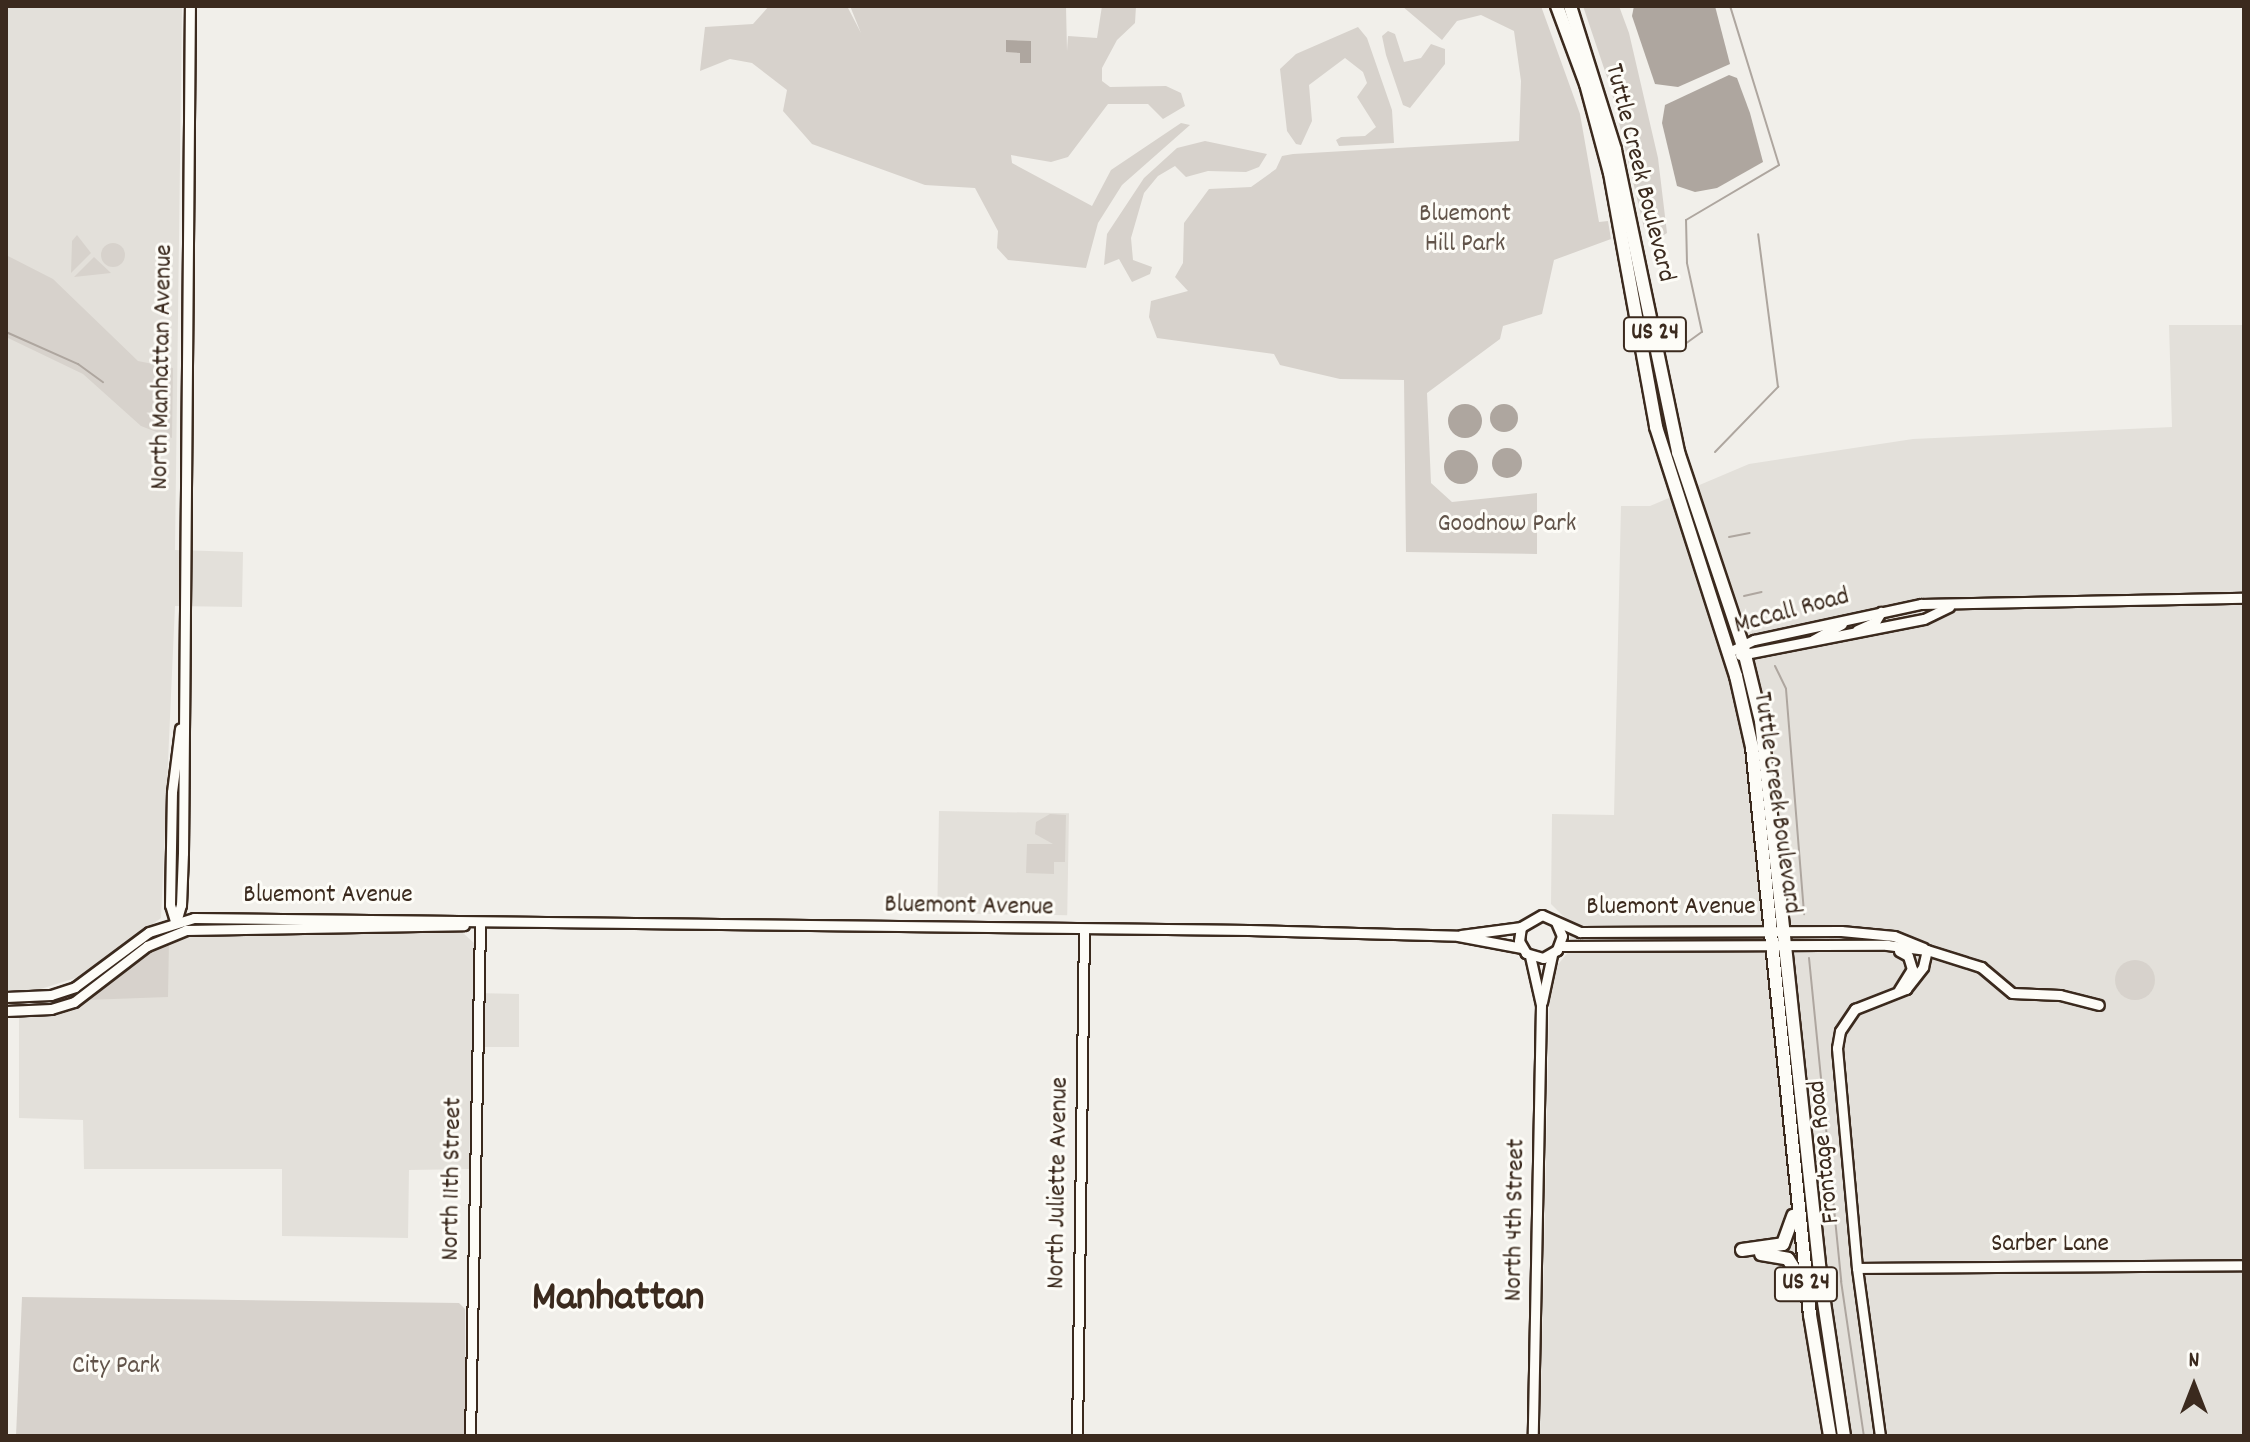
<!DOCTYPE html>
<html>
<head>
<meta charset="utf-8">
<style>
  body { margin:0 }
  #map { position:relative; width:2250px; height:1442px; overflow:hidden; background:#f1efea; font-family:Dekko,sans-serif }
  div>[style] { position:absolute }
  .built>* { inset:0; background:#e3e0da; transform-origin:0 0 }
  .green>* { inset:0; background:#d7d2cc }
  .round { border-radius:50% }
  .water>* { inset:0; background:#aea69f }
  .stream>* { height:2px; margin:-1px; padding:0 1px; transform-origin:1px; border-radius:1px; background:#aea69f }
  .roads { filter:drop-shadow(2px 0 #3b2a1e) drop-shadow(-2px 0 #3b2a1e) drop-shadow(0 2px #3b2a1e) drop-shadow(0 -2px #3b2a1e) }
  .secondary>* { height:9px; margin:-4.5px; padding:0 4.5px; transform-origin:4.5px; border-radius:4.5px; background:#fdfcf7 }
  .highway>* { height:12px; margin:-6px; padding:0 6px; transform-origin:6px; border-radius:6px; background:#fdfcf7 }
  span { translate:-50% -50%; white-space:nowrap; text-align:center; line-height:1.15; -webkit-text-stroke:6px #fdfcf7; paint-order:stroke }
  .shield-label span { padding:2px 6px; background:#fdfcf7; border:2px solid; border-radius:6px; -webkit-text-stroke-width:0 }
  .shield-label { font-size:24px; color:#3b2a1e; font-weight:700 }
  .street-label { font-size:26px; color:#3b2a1e }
  .park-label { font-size:26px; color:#62544a }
  .town-label { font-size:42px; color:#3b2a1e; font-weight:700 }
  .frame { position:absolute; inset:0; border:8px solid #3b2a1e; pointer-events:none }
  .north { position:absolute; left:2154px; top:1346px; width:80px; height:80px; -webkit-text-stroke:6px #fdfcf7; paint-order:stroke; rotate:0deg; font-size:22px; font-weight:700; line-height:32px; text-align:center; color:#3b2a1e }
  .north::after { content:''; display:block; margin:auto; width:28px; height:36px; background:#3b2a1e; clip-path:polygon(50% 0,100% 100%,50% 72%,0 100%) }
</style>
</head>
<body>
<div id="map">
  <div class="built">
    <i style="clip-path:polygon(6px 6px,182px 6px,175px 550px,243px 552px,242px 607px,175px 606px,161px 918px,79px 977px,34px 991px,6px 991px)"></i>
    <i style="clip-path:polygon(2169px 325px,2244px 325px,2244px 1436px,1540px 1436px,1550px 974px,1570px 950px,1570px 923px,1551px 904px,1552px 814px,1614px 815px,1621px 506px,1650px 506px,1749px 464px,1913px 439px,2172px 427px)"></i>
    <i style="left:939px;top:811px;width:130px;height:102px;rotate:1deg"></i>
    <i style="clip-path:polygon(262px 930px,463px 933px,474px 943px,473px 993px,519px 994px,519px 1047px,472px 1047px,469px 1169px,409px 1170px,408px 1238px,282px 1236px,282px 1169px,84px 1169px,83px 1120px,19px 1118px,19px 1017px,72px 1007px,151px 949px,185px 935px)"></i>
  </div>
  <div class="green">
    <i style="clip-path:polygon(769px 6px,847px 6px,861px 33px,850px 6px,1066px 6px,1067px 51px,1068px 36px,1097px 38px,1102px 6px,1136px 6px,1135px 23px,1117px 40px,1102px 68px,1102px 81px,1110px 87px,1166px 86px,1181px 93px,1185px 106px,1163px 119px,1148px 104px,1108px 104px,1068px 157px,1051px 162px,1011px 155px,1012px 163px,1092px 206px,1111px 170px,1181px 123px,1190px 125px,1122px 185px,1098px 223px,1086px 268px,1008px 260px,997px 248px,998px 231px,975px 188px,925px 185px,812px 144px,783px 111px,787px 90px,752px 63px,730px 59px,700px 71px,705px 27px,753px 24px)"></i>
    <i style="clip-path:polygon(1402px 6px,1541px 6px,1580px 114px,1599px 222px,1608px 221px,1611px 239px,1554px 260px,1542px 314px,1503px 326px,1500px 339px,1427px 393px,1431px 483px,1452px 502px,1537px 493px,1537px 554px,1406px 552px,1404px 380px,1340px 379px,1280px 365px,1274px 354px,1157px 338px,1149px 317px,1151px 301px,1188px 291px,1175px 277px,1183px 263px,1184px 223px,1209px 189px,1251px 187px,1276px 169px,1282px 156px,1293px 154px,1519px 141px,1521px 81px,1514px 31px,1481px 15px,1457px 21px,1442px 40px)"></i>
    <i style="clip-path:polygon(1583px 6px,1619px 6px,1629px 33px,1658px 158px,1667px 233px,1659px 238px,1644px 228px,1611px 89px)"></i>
    <i style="clip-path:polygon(1358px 27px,1367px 38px,1392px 110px,1394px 143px,1339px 146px,1336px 140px,1341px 137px,1365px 136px,1376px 127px,1357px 97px,1367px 83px,1363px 72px,1345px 58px,1309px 85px,1312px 121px,1301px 145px,1296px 144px,1287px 131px,1280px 69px,1296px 54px)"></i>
    <i style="clip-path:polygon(1388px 31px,1395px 34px,1404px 62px,1421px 58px,1431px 44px,1445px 49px,1445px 64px,1410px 108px,1403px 105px,1386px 55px,1382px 36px)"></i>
    <i style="clip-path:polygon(1205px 141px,1267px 154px,1259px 167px,1246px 172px,1208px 171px,1186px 177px,1175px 166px,1158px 176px,1144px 193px,1131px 238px,1133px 260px,1152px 267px,1150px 274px,1132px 282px,1119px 259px,1104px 265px,1107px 234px,1144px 178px,1177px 148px)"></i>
    <i style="clip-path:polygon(77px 235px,91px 253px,71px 273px,72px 241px)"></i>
    <i class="round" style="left:101px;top:243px;width:24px;height:24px"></i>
    <i style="clip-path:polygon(6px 255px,53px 279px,138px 361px,173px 368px,172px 438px,141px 426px,83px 374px,6px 337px)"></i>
    <i style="clip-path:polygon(94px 257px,111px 273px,74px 277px)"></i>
    <i style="clip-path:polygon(1050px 814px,1066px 815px,1065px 862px,1054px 862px,1054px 874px,1026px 873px,1027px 844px,1053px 844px,1035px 834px,1036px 822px)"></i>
    <i style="clip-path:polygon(169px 942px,168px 997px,86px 1000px,151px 949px)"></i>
    <i class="round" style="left:2115px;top:960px;width:40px;height:40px"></i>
    <i style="clip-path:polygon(22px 1297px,459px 1303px,465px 1309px,466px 1436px,16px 1436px)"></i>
  </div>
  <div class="water">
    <i style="clip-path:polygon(1634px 6px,1715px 6px,1730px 64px,1678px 87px,1655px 84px,1632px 16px)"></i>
    <i style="clip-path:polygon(1006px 40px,1031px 41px,1031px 63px,1020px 63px,1020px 53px,1006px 52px)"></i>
    <i style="clip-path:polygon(1729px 75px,1737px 78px,1750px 113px,1763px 162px,1717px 188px,1695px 192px,1677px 186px,1662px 123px,1665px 105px)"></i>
    <i class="round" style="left:1448px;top:404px;width:34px;height:34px"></i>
    <i class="round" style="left:1490px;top:404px;width:28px;height:28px"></i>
    <i class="round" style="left:1492px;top:448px;width:30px;height:30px"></i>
    <i class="round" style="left:1444px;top:450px;width:34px;height:34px"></i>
  </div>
  <div class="stream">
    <i style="left:6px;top:332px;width:79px;rotate:24deg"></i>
    <i style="left:78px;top:364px;width:31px;rotate:36deg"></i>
    <i style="left:1681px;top:347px;width:26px;rotate:-36deg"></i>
    <i style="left:1702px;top:332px;width:71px;rotate:-102.3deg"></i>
    <i style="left:1687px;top:263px;width:43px;rotate:-91.3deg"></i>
    <i style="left:1686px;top:220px;width:108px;rotate:-30.6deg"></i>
    <i style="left:1779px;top:165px;width:166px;rotate:-107.1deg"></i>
    <i style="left:1715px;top:452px;width:91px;rotate:-45.9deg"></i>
    <i style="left:1778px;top:387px;width:154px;rotate:-97.4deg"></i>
    <i style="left:1729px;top:537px;width:21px;rotate:-11deg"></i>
    <i style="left:1744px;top:596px;width:18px;rotate:-13deg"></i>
    <i style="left:1775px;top:666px;width:25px;rotate:64deg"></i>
    <i style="left:1786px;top:689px;width:226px;rotate:85.4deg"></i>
    <i style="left:1809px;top:958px;width:325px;rotate:84.3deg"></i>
    <i style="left:1841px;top:1281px;width:157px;rotate:81.6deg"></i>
  </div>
  <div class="roads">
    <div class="secondary">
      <i style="left:1857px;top:630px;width:20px;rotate:-24deg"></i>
      <i style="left:1875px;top:622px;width:12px;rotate:-59deg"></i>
      <i style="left:1813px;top:640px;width:33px;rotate:-29deg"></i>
      <i style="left:1729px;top:652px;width:28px;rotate:-26deg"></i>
      <i style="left:1754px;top:640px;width:171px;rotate:-12.2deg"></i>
      <i style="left:1921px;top:604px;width:323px;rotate:-1.1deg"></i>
      <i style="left:1740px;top:655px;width:187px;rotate:-11.1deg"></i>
      <i style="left:1924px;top:619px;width:28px;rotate:-26deg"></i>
      <i style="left:175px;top:921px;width:17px;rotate:-107deg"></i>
      <i style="left:170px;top:905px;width:113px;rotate:-89deg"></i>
      <i style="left:172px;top:792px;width:64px;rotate:-82.8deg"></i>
      <i style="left:176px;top:922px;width:18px;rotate:-74deg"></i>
      <i style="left:181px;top:905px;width:52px;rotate:-87.8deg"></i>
      <i style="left:183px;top:853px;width:847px;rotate:-89.53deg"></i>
      <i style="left:1556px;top:922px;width:15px;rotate:67deg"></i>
      <i style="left:1562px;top:936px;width:15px;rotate:110deg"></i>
      <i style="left:1557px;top:950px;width:16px;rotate:150deg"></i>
      <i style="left:1543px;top:958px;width:18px;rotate:-164deg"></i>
      <i style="left:1526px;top:953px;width:14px;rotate:-120deg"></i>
      <i style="left:1519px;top:941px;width:14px;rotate:-82deg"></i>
      <i style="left:1521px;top:927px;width:24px;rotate:-30deg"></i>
      <i style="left:1542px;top:915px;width:42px;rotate:24.1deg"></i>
      <i style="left:1580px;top:932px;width:261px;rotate:-0.2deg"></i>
      <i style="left:1841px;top:931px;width:53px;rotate:5.4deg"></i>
      <i style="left:1894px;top:936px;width:32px;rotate:22deg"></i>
      <i style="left:1461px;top:935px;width:61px;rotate:-7.6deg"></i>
      <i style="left:1560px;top:946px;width:327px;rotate:-0.2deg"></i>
      <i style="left:1887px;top:945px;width:40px;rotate:7.1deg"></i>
      <i style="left:1927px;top:950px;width:57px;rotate:17.5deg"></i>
      <i style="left:1981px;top:967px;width:40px;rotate:40deg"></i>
      <i style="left:2012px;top:993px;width:48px;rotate:2.4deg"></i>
      <i style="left:2060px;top:995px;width:40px;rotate:14.4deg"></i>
      <i style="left:1899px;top:951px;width:10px;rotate:29deg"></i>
      <i style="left:1908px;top:956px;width:14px;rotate:73deg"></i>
      <i style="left:1912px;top:969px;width:25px;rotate:122deg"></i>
      <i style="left:1530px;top:956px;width:50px;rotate:77.3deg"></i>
      <i style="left:1541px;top:1005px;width:431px;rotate:91.1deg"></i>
      <i style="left:6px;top:997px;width:45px;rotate:-2.5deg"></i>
      <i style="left:51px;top:995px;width:25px;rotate:-18deg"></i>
      <i style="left:75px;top:987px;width:92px;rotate:-36.6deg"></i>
      <i style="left:149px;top:932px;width:47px;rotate:-17.3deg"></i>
      <i style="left:194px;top:918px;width:1055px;rotate:0.65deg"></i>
      <i style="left:1249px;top:930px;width:209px;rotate:1.6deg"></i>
      <i style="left:1458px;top:936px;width:65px;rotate:10.6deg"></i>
      <i style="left:1542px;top:1002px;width:48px;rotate:-78deg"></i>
      <i style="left:6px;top:1011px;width:45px;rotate:-2.5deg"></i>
      <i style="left:51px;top:1009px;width:24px;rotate:-17deg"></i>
      <i style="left:74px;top:1002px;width:92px;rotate:-37.5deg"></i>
      <i style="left:147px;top:946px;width:42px;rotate:-22.3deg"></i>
      <i style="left:186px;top:930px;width:278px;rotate:-1deg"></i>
      <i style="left:1857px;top:1268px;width:387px;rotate:-0.4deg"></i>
      <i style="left:470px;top:1436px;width:513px;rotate:-88.88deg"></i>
      <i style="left:1077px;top:1436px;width:506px;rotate:-89.21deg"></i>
      <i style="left:1880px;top:1436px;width:170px;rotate:-97.8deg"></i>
      <i style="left:1857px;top:1268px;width:221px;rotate:-95.2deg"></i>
      <i style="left:1837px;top:1048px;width:17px;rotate:-80deg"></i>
      <i style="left:1840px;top:1031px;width:27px;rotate:-56deg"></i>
      <i style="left:1855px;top:1009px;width:55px;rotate:-21.4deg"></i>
      <i style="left:1906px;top:989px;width:28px;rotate:-52deg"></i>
      <i style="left:1923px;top:967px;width:17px;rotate:-77deg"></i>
    </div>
    <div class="highway">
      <i style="left:1557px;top:6px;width:83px;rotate:69.6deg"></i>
      <i style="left:1586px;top:84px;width:92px;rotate:74.9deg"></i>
      <i style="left:1610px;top:173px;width:258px;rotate:79.7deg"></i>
      <i style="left:1656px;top:427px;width:262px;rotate:72.2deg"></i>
      <i style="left:1736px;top:676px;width:73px;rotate:77.3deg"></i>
      <i style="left:1752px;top:747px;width:571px;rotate:84.17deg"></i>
      <i style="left:1810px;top:1315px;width:123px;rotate:80.6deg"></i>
      <i style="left:1570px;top:6px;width:151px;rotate:72.6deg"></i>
      <i style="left:1615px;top:150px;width:309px;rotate:78.2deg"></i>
      <i style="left:1678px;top:452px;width:201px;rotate:71.5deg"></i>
      <i style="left:1742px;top:643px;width:80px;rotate:76.3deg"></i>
      <i style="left:1761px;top:721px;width:564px;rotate:83.9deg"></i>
      <i style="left:1821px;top:1282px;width:156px;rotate:81.5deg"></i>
      <i style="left:1742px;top:1250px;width:41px;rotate:-8.3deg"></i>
      <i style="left:1783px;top:1244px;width:30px;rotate:-70deg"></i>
      <i style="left:1761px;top:1254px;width:27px;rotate:10deg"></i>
      <i style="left:1788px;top:1259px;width:25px;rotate:58deg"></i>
    </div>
  </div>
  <div class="shield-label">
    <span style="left:1655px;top:334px">US 24</span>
    <span style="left:1806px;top:1284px">US 24</span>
  </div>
  <div class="street-label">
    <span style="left:1639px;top:173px;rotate:76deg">Tuttle Creek Boulevard</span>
    <span style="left:163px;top:367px;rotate:-89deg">North Manhattan Avenue</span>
    <span style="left:1792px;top:612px;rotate:-15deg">McCall Road</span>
    <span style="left:1776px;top:803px;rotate:82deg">Tuttle Creek Boulevard</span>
    <span style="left:328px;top:896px">Bluemont Avenue</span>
    <span style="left:969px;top:907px;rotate:1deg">Bluemont Avenue</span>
    <span style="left:1671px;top:908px">Bluemont Avenue</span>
    <span style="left:1825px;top:1152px;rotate:-96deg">Frontage Road</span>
    <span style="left:453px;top:1179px;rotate:-89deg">North 11th Street</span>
    <span style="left:1059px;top:1183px;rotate:-89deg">North Juliette Avenue</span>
    <span style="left:1516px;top:1220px;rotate:-89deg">North 4th Street</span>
    <span style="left:2050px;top:1245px">Sarber Lane</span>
  </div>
  <div class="park-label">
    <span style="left:1465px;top:230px">Bluemont<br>Hill Park</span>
    <span style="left:1507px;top:525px">Goodnow Park</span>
    <span style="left:116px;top:1367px">City Park</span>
  </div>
  <div class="town-label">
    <span style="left:618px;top:1300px">Manhattan</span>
  </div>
  <div class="frame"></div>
  <div class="north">N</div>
</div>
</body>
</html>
